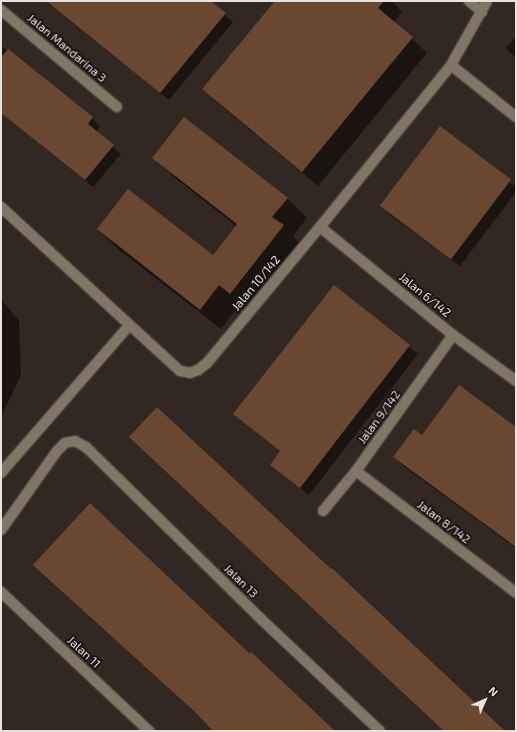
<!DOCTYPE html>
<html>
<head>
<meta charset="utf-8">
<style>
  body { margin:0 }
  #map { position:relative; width:517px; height:732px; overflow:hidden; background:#322721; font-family:"Exo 2",sans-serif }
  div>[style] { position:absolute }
  .shadow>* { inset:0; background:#0007 }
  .building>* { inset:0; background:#6a4731; transform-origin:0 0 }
  .roads { filter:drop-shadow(1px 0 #4f453f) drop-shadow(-1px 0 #4f453f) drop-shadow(0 1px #4f453f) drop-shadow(0 -1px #4f453f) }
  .minor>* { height:10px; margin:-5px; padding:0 5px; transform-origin:5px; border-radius:5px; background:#817666 }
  span { translate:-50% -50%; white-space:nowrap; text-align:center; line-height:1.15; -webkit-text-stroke:3.5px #16110e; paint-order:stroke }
  .street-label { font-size:12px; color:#e9e2de }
  .frame { position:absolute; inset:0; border:2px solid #e9e2de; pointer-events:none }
  .north { position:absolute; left:465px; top:680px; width:40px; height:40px; -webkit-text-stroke:3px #16110e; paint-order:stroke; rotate:45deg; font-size:11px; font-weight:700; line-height:16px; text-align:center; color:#e9e2de }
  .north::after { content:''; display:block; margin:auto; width:14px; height:18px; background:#e9e2de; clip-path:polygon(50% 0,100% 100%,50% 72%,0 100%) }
</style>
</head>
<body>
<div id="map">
  <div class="shadow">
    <i style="clip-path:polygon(45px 1px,209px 1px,233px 22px,169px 100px)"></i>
    <i style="clip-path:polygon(276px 1px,392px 1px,402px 12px,394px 22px,427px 53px,318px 186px,219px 104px,204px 89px)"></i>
    <i style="clip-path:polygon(516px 36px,516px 58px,506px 48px)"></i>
    <i style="clip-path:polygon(1px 46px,92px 118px,100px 126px,96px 132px,121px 154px,93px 187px,1px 113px)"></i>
    <i style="clip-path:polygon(440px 127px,516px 187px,516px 192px,460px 266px,389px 214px,381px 206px)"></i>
    <i style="clip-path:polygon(154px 158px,287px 198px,307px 218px,293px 236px,303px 246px,250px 313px,240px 304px,221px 329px,118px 249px,98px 229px,213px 256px,236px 226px,174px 177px)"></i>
    <i style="clip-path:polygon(334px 286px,418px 354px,309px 495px,271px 465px,281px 452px,234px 414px)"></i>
    <i style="clip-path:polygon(1px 299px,19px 321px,21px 375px,1px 417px)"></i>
    <i style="clip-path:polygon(516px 428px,516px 548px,402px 465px,394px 457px)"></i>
  </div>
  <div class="building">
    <i style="clip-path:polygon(46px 1px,211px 1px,226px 13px,160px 93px)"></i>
    <i style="clip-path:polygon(275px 1px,384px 1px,378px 8px,413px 37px,302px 172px,202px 89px)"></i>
    <i style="clip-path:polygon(8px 49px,93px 117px,88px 124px,114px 145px,85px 180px,1px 113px,1px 57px)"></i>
    <i style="clip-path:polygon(184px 117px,288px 198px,272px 217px,284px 225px,230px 294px,219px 285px,200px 310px,97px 229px,128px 189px,213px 255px,237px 224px,152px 158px)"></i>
    <i style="left:440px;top:126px;width:89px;height:100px;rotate:37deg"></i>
    <i style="clip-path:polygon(334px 285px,410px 345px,300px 488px,270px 465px,280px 451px,233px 414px)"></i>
    <i style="clip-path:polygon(459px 385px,516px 427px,516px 547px,393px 457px,414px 429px,422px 435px)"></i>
    <i style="clip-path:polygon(157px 407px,304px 544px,331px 569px,332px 568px,505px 731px,444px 731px,129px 437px)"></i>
    <i style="clip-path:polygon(90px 503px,250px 654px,251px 652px,335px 731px,213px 731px,195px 712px,33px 565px)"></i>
  </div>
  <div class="roads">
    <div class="minor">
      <i style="left:469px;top:1px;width:17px;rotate:40deg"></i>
      <i style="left:1px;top:10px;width:151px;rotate:39.9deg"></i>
      <i style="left:451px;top:65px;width:83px;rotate:38.7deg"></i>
      <i style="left:1px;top:207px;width:243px;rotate:42.5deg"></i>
      <i style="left:180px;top:371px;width:10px;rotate:11deg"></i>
      <i style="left:190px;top:373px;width:9px;rotate:-21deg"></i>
      <i style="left:198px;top:370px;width:11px;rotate:-38deg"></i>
      <i style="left:207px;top:363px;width:177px;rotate:-50.3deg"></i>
      <i style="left:320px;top:227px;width:208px;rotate:-51deg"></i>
      <i style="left:451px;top:65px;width:73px;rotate:-60.6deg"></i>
      <i style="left:320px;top:227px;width:171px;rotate:39.1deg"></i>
      <i style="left:453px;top:335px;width:78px;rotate:36.1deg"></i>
      <i style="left:356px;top:471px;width:201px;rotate:37.3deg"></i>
      <i style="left:1px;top:473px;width:195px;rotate:-49deg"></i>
      <i style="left:323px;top:511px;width:52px;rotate:-50.5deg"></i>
      <i style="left:356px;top:471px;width:167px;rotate:-54.5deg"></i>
      <i style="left:1px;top:530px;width:97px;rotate:-54.7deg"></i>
      <i style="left:57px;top:451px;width:11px;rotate:-45deg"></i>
      <i style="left:65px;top:443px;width:10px;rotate:-11deg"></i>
      <i style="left:75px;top:441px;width:13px;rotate:29deg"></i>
      <i style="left:86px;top:447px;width:245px;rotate:44.5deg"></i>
      <i style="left:261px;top:619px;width:163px;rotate:43.3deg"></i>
      <i style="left:1px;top:592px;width:203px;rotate:43.2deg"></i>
    </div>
  </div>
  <div class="street-label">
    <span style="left:67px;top:48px;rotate:40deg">Jalan Mandarina 3</span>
    <span style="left:256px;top:283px;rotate:-50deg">Jalan 10/142</span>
    <span style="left:425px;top:295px;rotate:39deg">Jalan 6/142</span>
    <span style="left:379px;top:417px;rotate:-54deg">Jalan 9/142</span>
    <span style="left:444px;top:522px;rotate:37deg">Jalan 8/142</span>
    <span style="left:241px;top:581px;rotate:44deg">Jalan 13</span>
    <span style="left:84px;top:652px;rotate:43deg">Jalan 11</span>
  </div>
  <div class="frame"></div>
  <div class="north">N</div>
</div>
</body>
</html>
